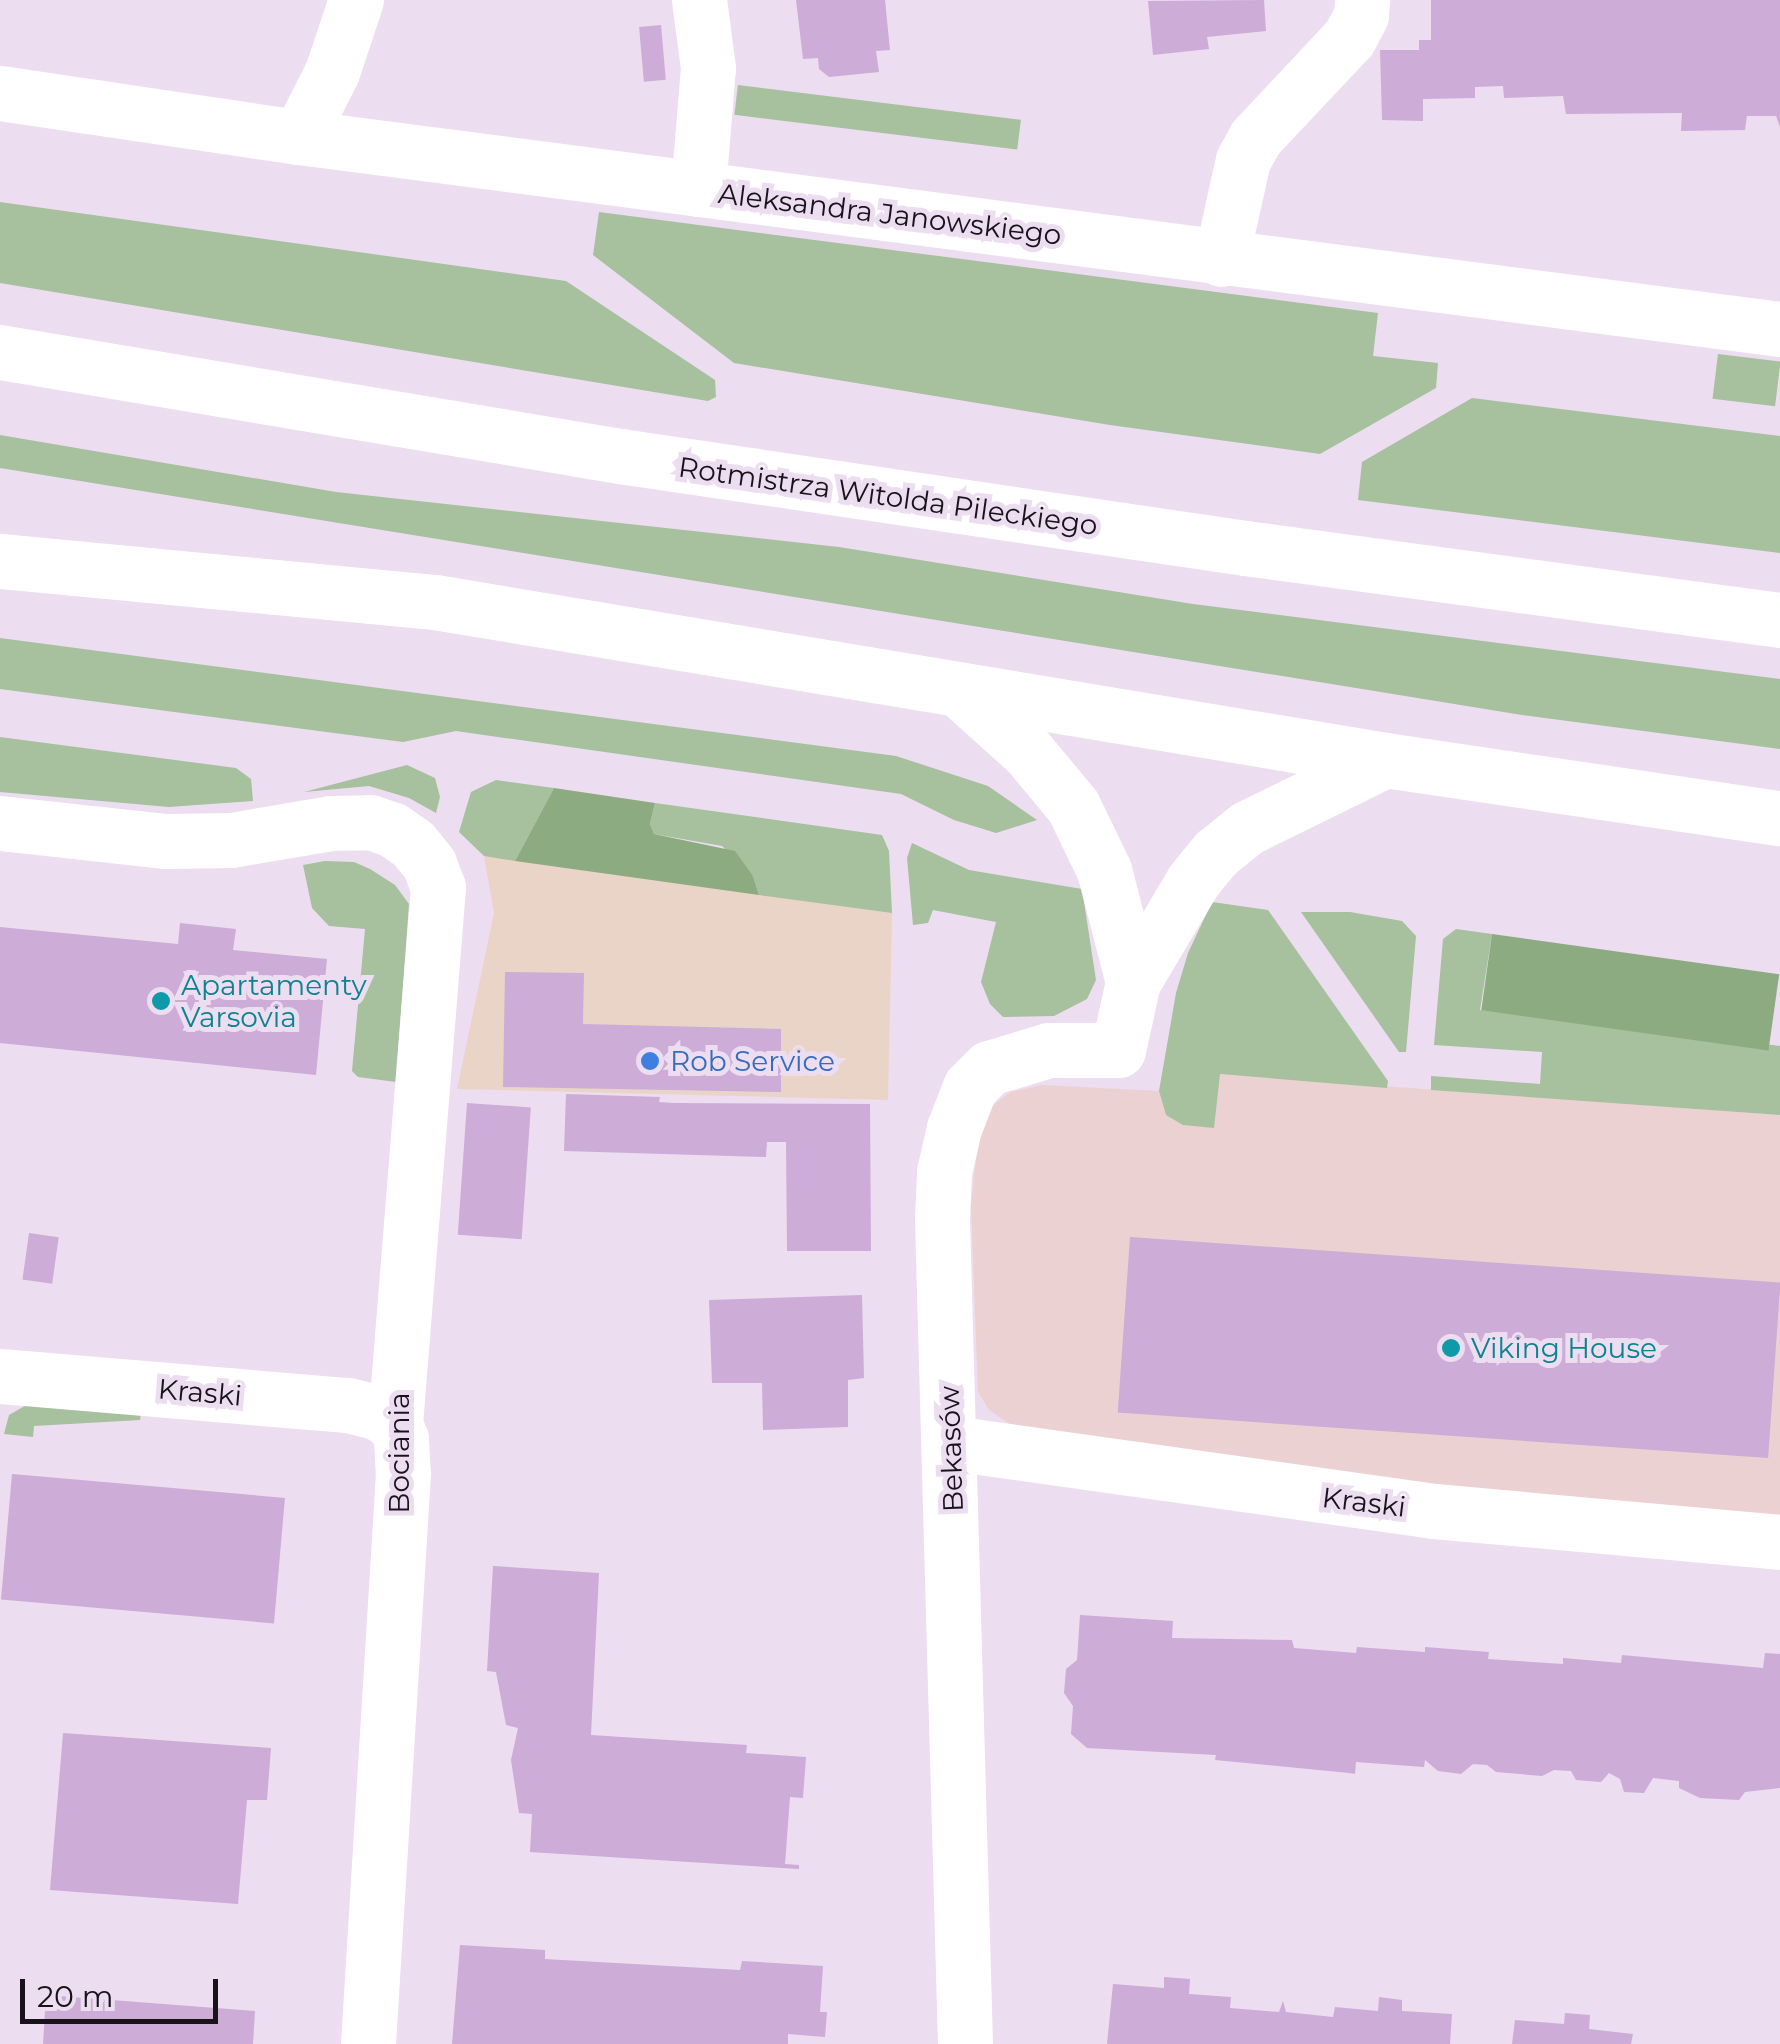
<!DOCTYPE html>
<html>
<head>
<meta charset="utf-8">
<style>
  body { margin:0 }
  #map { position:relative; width:1780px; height:2044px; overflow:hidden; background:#ecddf0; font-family:Montserrat,sans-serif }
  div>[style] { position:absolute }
  .commercial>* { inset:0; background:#ecd1d2 }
  .industrial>* { inset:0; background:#ead4c8 }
  .green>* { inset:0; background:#a7c09e; transform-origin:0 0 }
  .forest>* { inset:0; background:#8cab80; transform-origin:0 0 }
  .building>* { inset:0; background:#cdacd7; transform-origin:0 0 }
  .minor>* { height:55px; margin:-27.5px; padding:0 27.5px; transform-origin:27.5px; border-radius:27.5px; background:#fff }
  .major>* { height:55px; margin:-27.5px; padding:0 27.5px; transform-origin:27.5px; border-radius:27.5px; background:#fff }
  .dots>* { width:28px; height:28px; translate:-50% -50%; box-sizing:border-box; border:5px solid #ecddf0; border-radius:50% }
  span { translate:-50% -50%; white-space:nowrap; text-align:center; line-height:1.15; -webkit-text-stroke:10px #ecddf0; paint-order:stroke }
  .street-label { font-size:28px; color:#18131a }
  .culture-label { font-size:28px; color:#0d838f }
  .left { translate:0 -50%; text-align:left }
  .shop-label { font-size:28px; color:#366cbe }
  .scale { position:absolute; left:20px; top:1979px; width:198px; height:45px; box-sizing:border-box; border:5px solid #18131a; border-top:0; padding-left:12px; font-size:30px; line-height:35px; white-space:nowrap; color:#18131a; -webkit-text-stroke:8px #ecddf0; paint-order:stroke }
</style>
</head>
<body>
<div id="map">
  <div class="commercial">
    <i style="clip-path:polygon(1219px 1074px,1780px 1115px,1780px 1519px,1110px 1456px,1014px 1427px,989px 1410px,978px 1392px,971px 1205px,980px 1124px,990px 1108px,1010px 1092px,1042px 1085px,1159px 1091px,1166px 1115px,1214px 1127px)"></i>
  </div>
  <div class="industrial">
    <i style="clip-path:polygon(484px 856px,892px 913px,888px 1100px,457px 1089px,494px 913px)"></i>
  </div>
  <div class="green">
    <i style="left:738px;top:85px;width:285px;height:30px;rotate:7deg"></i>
    <i style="clip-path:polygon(0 202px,566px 281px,715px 380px,716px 397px,708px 401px,0 283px)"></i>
    <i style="clip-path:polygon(599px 212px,1378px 313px,1373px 356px,1438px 363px,1436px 388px,1320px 454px,1110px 425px,734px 363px,593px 255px)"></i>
    <i style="left:1718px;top:354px;width:63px;height:45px;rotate:7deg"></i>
    <i style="clip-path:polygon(1472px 398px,1780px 436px,1780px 553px,1358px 500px,1362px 462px)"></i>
    <i style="clip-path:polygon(0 435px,336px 492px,839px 547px,1193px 604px,1780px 679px,1780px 749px,1522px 715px,0 468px)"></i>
    <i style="clip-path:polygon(0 638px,896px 756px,988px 786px,1037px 820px,996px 833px,954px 820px,901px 794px,456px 731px,403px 742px,0 689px)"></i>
    <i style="clip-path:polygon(0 737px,236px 768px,251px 779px,253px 801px,169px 807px,0 792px)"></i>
    <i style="clip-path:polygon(407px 765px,435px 778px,440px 797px,436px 813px,409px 798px,369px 786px,304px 792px)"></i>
    <i style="clip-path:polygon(496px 780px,554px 788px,515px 861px,484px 856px,459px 832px,471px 792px)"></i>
    <i style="clip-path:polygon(655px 803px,882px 835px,889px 851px,892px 913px,759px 895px,753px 876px,722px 846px,654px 834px,650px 824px)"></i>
    <i style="clip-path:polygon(912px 843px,969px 870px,1082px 889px,1096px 980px,1087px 999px,1054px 1016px,1003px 1017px,990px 1004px,981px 982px,996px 922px,933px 910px,928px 923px,913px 925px,907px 858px)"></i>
    <i style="clip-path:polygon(325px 861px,354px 862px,370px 869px,395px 885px,409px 904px,396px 1082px,358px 1077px,352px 1071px,365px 929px,329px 926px,312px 908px,303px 865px)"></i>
    <i style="clip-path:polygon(1212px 902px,1268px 910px,1388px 1081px,1387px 1088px,1220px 1074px,1214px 1128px,1183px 1125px,1166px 1115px,1159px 1091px,1176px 993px,1188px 953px)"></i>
    <i style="clip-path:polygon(1301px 912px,1350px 912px,1402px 921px,1416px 936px,1406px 1052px,1399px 1052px)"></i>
    <i style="clip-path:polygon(1456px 929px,1492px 934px,1480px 1010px,1780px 1046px,1780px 1115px,1431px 1090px,1431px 1076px,1540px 1084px,1542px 1052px,1434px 1045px,1443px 939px)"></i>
    <i style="clip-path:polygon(30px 1403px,141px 1412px,140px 1420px,34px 1426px,33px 1437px,4px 1434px,9px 1415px)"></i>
  </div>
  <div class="forest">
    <i style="clip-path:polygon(554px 788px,655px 803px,650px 824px,654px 834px,735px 851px,753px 876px,759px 895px,515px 861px)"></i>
    <i style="left:1492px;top:934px;width:290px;height:77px;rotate:8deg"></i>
  </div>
  <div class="building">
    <i style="clip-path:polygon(796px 0,885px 0,890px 50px,876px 51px,879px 72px,829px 77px,819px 69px,818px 58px,803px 59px)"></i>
    <i style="clip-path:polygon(1264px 0,1266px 31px,1207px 37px,1209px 49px,1153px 55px,1148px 1px)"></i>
    <i style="clip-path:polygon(1431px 0,1780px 0,1780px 127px,1776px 116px,1747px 116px,1745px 130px,1681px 131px,1682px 113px,1566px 114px,1563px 96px,1504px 98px,1503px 86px,1475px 87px,1475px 98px,1423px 99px,1423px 121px,1382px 120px,1380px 50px,1419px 50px,1419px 40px,1431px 40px)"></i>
    <i style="left:661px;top:25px;width:55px;height:22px;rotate:85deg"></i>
    <i style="clip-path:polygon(180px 923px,236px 929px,233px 950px,327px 959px,316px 1075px,0 1043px,0 927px,178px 944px)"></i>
    <i style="clip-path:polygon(505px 972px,584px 973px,583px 1024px,781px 1029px,781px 1092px,503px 1087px)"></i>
    <i style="clip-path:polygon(566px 1094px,660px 1097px,659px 1102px,674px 1103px,870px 1104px,871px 1251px,787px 1251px,786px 1142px,767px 1142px,766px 1157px,564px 1151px)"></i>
    <i style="left:467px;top:1103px;width:64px;height:132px;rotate:4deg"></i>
    <i style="left:29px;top:1233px;width:30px;height:47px;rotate:8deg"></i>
    <i style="left:1130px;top:1237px;width:652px;height:176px;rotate:4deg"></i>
    <i style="clip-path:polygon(862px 1295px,864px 1378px,848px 1380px,848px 1427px,763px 1430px,762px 1383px,712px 1383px,709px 1300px)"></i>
    <i style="left:12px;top:1474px;width:274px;height:126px;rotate:5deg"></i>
    <i style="clip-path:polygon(493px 1566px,599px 1573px,591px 1735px,747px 1745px,746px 1753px,806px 1757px,803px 1798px,790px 1797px,785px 1864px,799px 1865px,799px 1869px,530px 1852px,532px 1814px,519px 1813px,511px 1760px,518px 1728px,506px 1725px,496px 1672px,487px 1671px)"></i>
    <i style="clip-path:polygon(1080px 1615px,1173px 1621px,1172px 1638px,1292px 1640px,1294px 1648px,1356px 1653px,1357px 1647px,1425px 1652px,1425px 1647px,1489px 1652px,1488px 1659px,1563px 1664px,1563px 1658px,1621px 1663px,1622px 1655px,1763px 1668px,1765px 1653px,1780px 1654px,1780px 1788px,1745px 1792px,1739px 1800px,1700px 1798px,1679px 1788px,1679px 1781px,1653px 1778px,1644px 1793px,1624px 1792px,1620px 1779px,1609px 1773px,1601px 1782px,1576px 1780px,1571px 1771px,1554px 1770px,1542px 1776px,1496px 1772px,1487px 1765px,1473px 1764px,1461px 1774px,1438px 1771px,1425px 1760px,1424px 1767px,1356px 1762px,1355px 1774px,1349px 1773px,1215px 1760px,1216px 1755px,1087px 1748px,1071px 1734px,1073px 1706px,1064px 1693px,1066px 1669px,1077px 1660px)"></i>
    <i style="clip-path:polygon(63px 1733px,271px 1748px,267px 1800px,247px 1800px,238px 1904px,50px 1890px)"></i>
    <i style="clip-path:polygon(460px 1945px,545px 1950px,545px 1959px,740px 1970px,742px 1961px,823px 1966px,820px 2012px,827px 2012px,825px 2037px,788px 2034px,788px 2044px,452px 2044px)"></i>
    <i style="clip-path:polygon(1164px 1977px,1190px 1979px,1189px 1994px,1231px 1997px,1230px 2008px,1279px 2012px,1283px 2001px,1286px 2012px,1333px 2017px,1335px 2007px,1378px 2011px,1379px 1997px,1402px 2000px,1402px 2011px,1452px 2014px,1450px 2044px,1107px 2044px,1113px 1984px,1164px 1988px)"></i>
    <i style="clip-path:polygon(46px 1995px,255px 2011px,253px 2044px,43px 2044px)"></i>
    <i style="clip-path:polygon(1565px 2013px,1590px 2015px,1589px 2029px,1633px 2034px,1631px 2044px,1512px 2044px,1515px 2020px,1564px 2024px)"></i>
  </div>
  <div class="minor">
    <i style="left:0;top:93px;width:302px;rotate:8.4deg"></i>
    <i style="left:299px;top:137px;width:1493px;rotate:7.39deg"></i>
    <i style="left:299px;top:137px;width:73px;rotate:-63.1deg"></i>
    <i style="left:332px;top:72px;width:76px;rotate:-71.6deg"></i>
    <i style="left:698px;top:189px;width:121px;rotate:-85.3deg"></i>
    <i style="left:708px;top:68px;width:69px;rotate:-97.5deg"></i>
    <i style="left:1221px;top:259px;width:101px;rotate:-77.5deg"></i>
    <i style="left:1243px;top:160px;width:25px;rotate:-61deg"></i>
    <i style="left:1255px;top:138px;width:137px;rotate:-46.8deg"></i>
    <i style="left:1349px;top:38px;width:26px;rotate:-62deg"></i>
    <i style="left:1361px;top:15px;width:15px;rotate:-86deg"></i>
    <i style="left:959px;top:690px;width:93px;rotate:41.9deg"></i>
    <i style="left:1028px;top:752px;width:70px;rotate:50.2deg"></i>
    <i style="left:1073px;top:806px;width:71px;rotate:64.2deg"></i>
    <i style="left:1104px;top:870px;width:116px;rotate:75.5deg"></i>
    <i style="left:0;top:823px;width:167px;rotate:6.2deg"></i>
    <i style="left:166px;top:841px;width:65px;rotate:-0.9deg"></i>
    <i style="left:231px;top:840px;width:101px;rotate:-9.6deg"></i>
    <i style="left:331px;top:823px;width:39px;rotate:-1deg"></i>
    <i style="left:370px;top:822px;width:24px;rotate:19deg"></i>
    <i style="left:393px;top:830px;width:24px;rotate:35deg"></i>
    <i style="left:413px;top:844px;width:26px;rotate:51deg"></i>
    <i style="left:429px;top:864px;width:25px;rotate:69deg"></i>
    <i style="left:438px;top:887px;width:539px;rotate:94.58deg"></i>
    <i style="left:395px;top:1424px;width:16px;rotate:68deg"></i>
    <i style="left:401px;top:1439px;width:34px;rotate:87deg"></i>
    <i style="left:403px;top:1473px;width:572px;rotate:93.51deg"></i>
    <i style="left:0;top:1376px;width:349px;rotate:4.8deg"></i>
    <i style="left:348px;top:1405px;width:30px;rotate:14deg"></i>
    <i style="left:377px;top:1412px;width:22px;rotate:34deg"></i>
    <i style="left:951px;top:1443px;width:488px;rotate:8deg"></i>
    <i style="left:1434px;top:1511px;width:347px;rotate:5.1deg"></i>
    <i style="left:965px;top:2044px;width:825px;rotate:-91.6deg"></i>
    <i style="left:942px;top:1219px;width:47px;rotate:-87.6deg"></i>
    <i style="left:944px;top:1172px;width:45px;rotate:-77.2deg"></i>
    <i style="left:954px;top:1128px;width:44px;rotate:-68.7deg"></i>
    <i style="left:970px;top:1087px;width:27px;rotate:-45deg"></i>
    <i style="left:989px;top:1068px;width:63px;rotate:-16.7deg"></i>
    <i style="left:1049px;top:1050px;width:69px"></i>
    <i style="left:1118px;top:1050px;width:70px;rotate:-77.6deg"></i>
    <i style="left:1133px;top:982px;width:117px;rotate:-59.3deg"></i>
    <i style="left:1193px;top:881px;width:36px;rotate:-51deg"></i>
    <i style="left:1216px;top:853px;width:40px;rotate:-39deg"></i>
    <i style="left:1247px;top:828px;width:154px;rotate:-26.2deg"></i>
  </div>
  <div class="major">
    <i style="left:0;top:352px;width:629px;rotate:9.52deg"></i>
    <i style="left:620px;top:456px;width:632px;rotate:8.37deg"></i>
    <i style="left:1245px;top:548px;width:540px;rotate:7.66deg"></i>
    <i style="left:0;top:561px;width:437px;rotate:5.4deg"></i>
    <i style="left:435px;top:602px;width:963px;rotate:9.44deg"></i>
    <i style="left:1385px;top:760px;width:399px;rotate:8.4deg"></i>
  </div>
  <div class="dots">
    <i style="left:161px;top:1001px;background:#0f9aa8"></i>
    <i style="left:650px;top:1061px;background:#3f7fe0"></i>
    <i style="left:1451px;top:1348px;background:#0f9aa8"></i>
  </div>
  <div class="street-label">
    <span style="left:890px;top:214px;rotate:7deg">Aleksandra Janowskiego</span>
    <span style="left:888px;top:496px;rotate:8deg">Rotmistrza Witolda Pileckiego</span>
    <span style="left:200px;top:1392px;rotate:5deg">Kraski</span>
    <span style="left:951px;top:1449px;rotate:-92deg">Bekasów</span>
    <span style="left:399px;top:1453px;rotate:-90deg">Bociania</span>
    <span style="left:1364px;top:1502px;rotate:7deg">Kraski</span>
  </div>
  <div class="culture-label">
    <span class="left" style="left:181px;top:1001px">Apartamenty<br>Varsovia</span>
    <span class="left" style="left:1471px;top:1348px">Viking House</span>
  </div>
  <div class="shop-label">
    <span class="left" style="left:670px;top:1061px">Rob Service</span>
  </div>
  <div class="scale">20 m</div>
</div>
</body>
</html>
